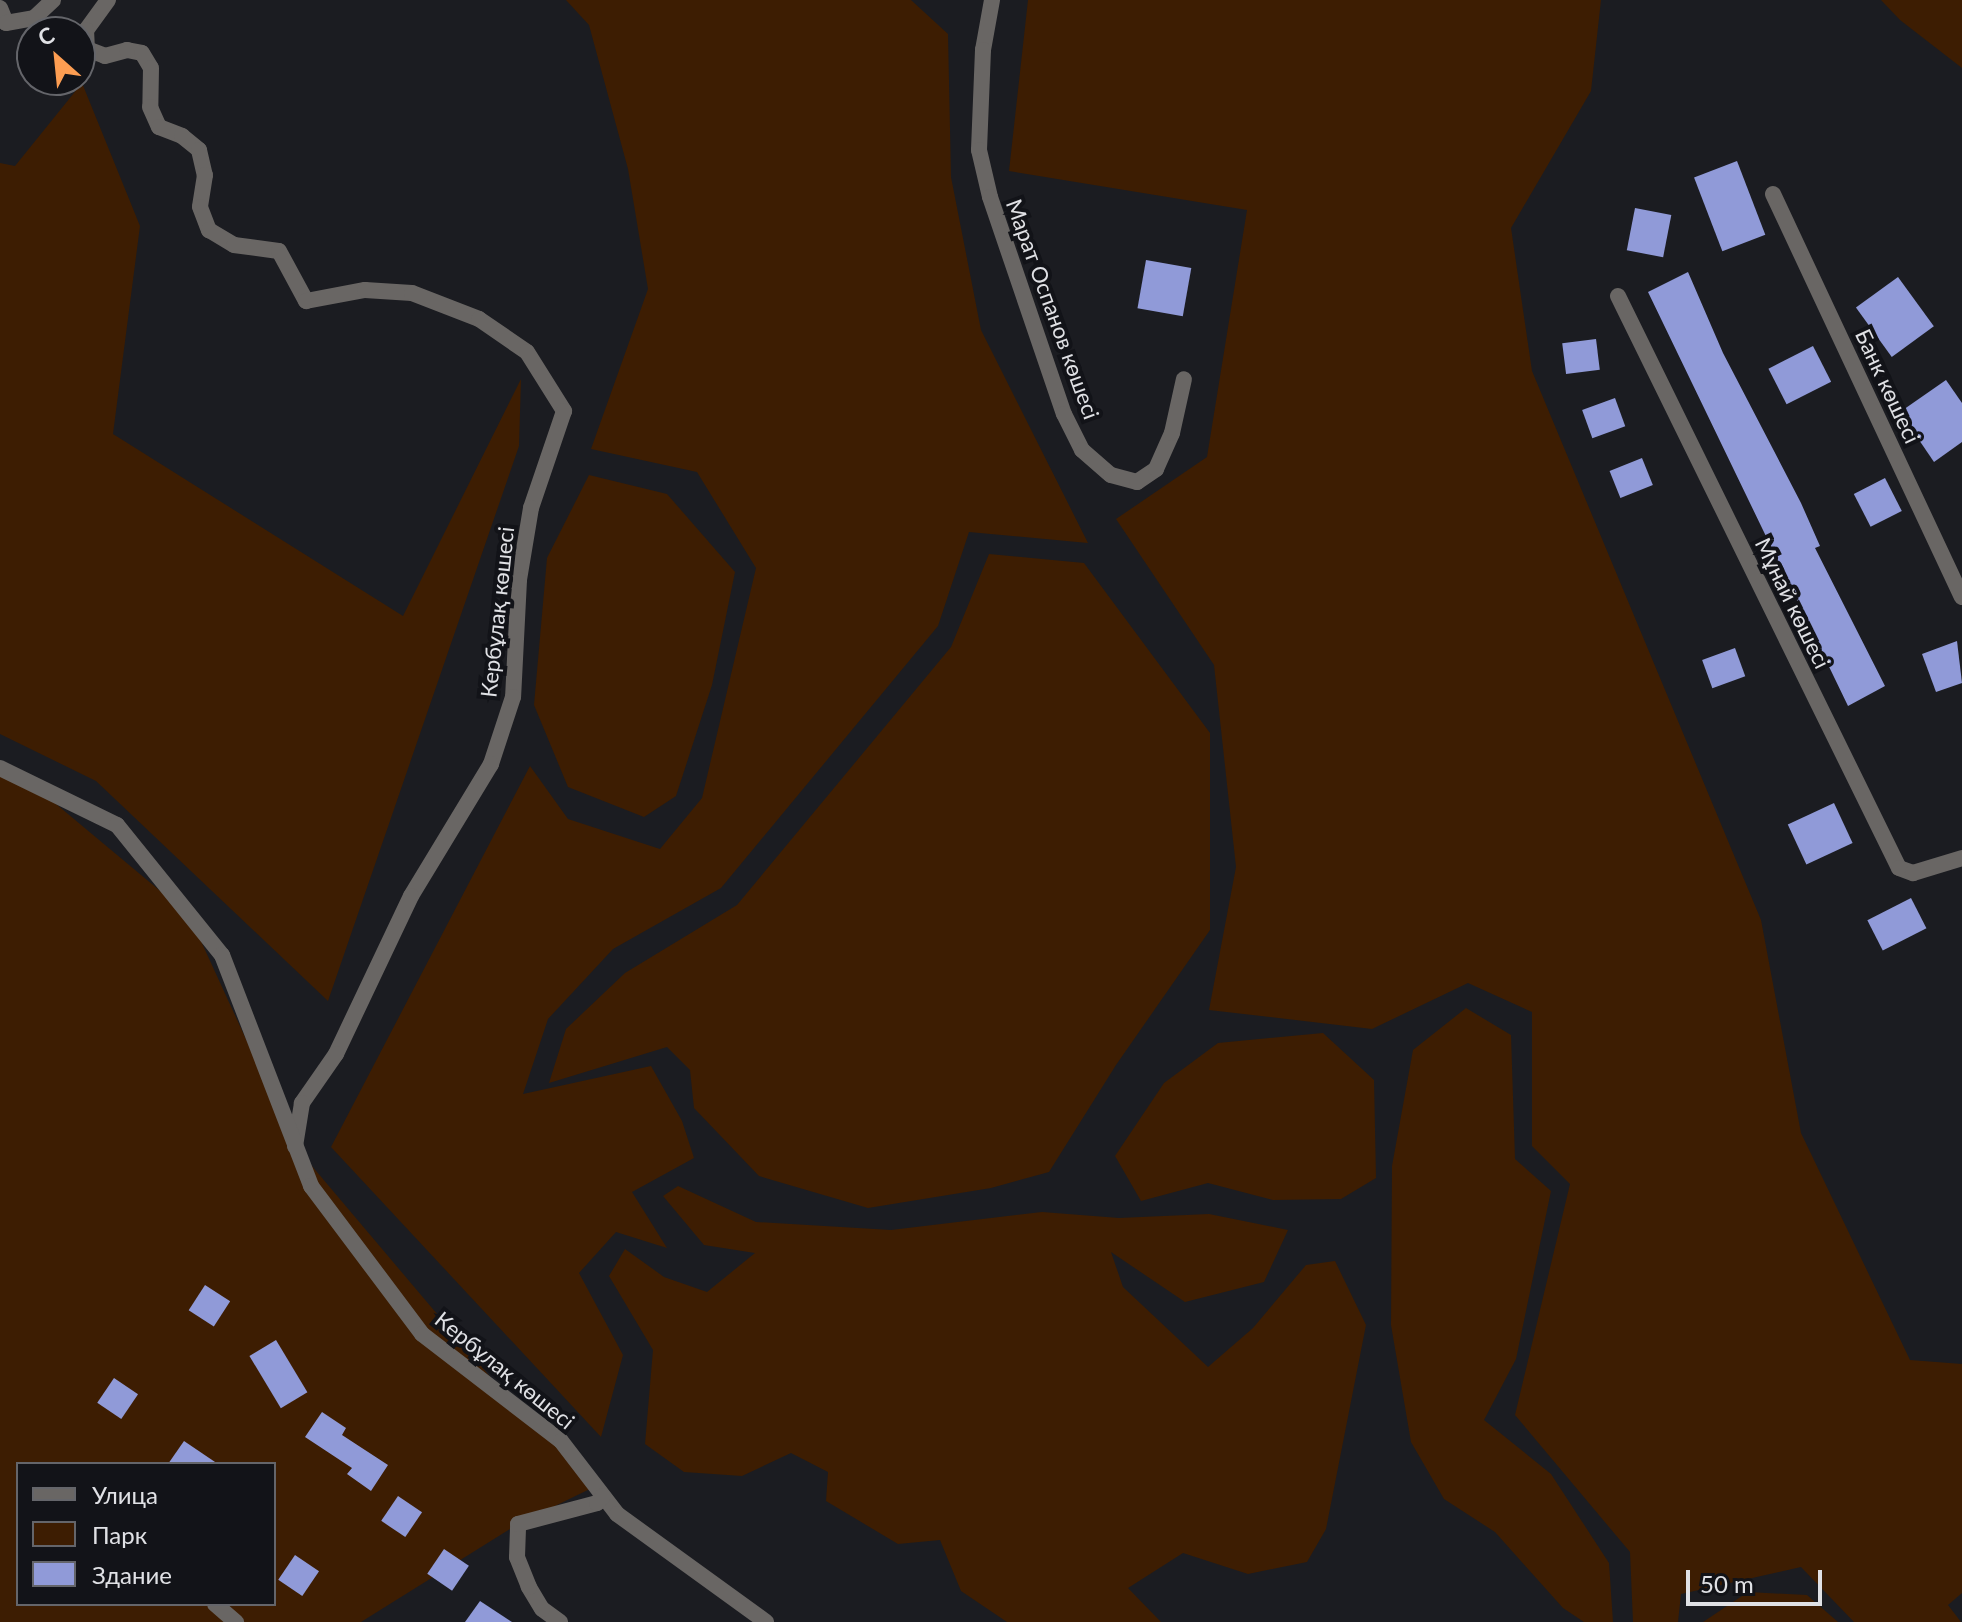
<!DOCTYPE html>
<html>
<head>
<meta charset="utf-8">
<style>
  body { margin:0 }
  #map { position:relative; width:1962px; height:1622px; overflow:hidden; background:#1b1c21; font-family:Lato,sans-serif }
  div>[style] { position:absolute }
  .green>* { inset:0; background:#3d1d02 }
  .building>* { inset:0; background:#909ad8; transform-origin:0 0 }
  .minor>* { height:16px; margin:-8px; padding:0 8px; transform-origin:8px; border-radius:8px; background:#696664 }
  span { translate:-50% -50%; white-space:nowrap; text-align:center; line-height:1.15; -webkit-text-stroke:8px #121318; paint-order:stroke }
  .street-label { font-size:22px; color:#e0e1e5 }
  .legend { position:absolute; left:16px; top:1462px; width:260px; height:144px; box-sizing:border-box; background:#121318; border:2px solid #64656a; margin:0; padding:10px 14px; list-style:none; font-size:24px; color:#e0e1e5 }
  .legend li { display:flex; align-items:center; gap:16px; height:40px }
  .legend b { width:40px; border:2px solid #64656a }
  .north { position:absolute; left:16px; top:16px; width:80px; height:80px; box-sizing:border-box; background:#121318; border:2px solid #64656a; border-radius:50%; rotate:333deg; font-size:22px; font-weight:700; line-height:32px; text-align:center; color:#e0e1e5 }
  .north::after { content:''; display:block; margin:auto; width:28px; height:36px; background:#fc9d52; clip-path:polygon(50% 0,100% 100%,50% 72%,0 100%) }
  .scale { position:absolute; left:1686px; top:1570px; width:136px; height:36px; box-sizing:border-box; border:4px solid #e0e1e5; border-top:0; padding-left:10px; font-size:24px; line-height:28px; white-space:nowrap; color:#e0e1e5; -webkit-text-stroke:6px #121318; paint-order:stroke }
</style>
</head>
<body>
<div id="map">
  <div class="green">
    <i style="clip-path:polygon(566px 0,911px 0,948px 34px,951px 177px,981px 330px,1088px 543px,969px 532px,938px 626px,721px 888px,613px 949px,548px 1019px,523px 1094px,651px 1066px,682px 1121px,694px 1158px,632px 1192px,667px 1248px,616px 1232px,579px 1273px,623px 1355px,601px 1437px,331px 1147px,530px 766px,568px 819px,660px 849px,702px 798px,756px 568px,697px 472px,591px 449px,648px 289px,628px 169px,589px 25px)"></i>
    <i style="clip-path:polygon(1028px 0,1601px 0,1591px 91px,1511px 228px,1532px 371px,1761px 920px,1801px 1133px,1910px 1360px,1962px 1364px,1962px 1593px,1948px 1605px,1961px 1622px,1854px 1622px,1801px 1567px,1681px 1594px,1678px 1622px,1633px 1622px,1630px 1552px,1515px 1415px,1570px 1184px,1532px 1146px,1532px 1012px,1468px 983px,1372px 1029px,1209px 1010px,1236px 867px,1214px 665px,1116px 519px,1207px 457px,1247px 210px,1009px 171px)"></i>
    <i style="clip-path:polygon(1881px 0,1962px 0,1962px 68px,1900px 20px)"></i>
    <i style="clip-path:polygon(82px 83px,140px 226px,113px 434px,403px 616px,521px 379px,519px 446px,328px 1001px,96px 781px,0 734px,0 163px,15px 166px)"></i>
    <i style="clip-path:polygon(589px 475px,667px 494px,735px 572px,712px 685px,676px 796px,644px 817px,568px 787px,534px 705px,547px 558px)"></i>
    <i style="clip-path:polygon(989px 554px,1084px 563px,1210px 733px,1210px 930px,1116px 1065px,1049px 1172px,991px 1188px,868px 1208px,759px 1176px,694px 1108px,690px 1070px,667px 1047px,549px 1083px,566px 1029px,625px 973px,737px 905px,951px 647px)"></i>
    <i style="clip-path:polygon(evenodd,0 770px,44px 794px,189px 915px,295px 1146px,514px 1405px,596px 1486px,518px 1524px,361px 1622px,0 1622px,0 770px,18px 1464px,274px 1464px,274px 1604px,18px 1604px,18px 1464px)"></i>
    <i style="clip-path:polygon(1466px 1008px,1511px 1035px,1515px 1159px,1551px 1191px,1516px 1359px,1484px 1420px,1551px 1474px,1609px 1563px,1613px 1622px,1584px 1622px,1563px 1608px,1495px 1532px,1444px 1499px,1411px 1442px,1391px 1325px,1392px 1166px,1413px 1050px)"></i>
    <i style="clip-path:polygon(1323px 1033px,1374px 1080px,1376px 1178px,1341px 1199px,1273px 1200px,1208px 1183px,1141px 1201px,1115px 1156px,1164px 1083px,1218px 1043px)"></i>
    <i style="clip-path:polygon(678px 1186px,756px 1222px,891px 1230px,1042px 1212px,1119px 1218px,1209px 1214px,1288px 1230px,1264px 1282px,1185px 1302px,1111px 1252px,1123px 1287px,1208px 1367px,1253px 1328px,1306px 1265px,1335px 1261px,1366px 1325px,1326px 1529px,1307px 1562px,1248px 1574px,1183px 1553px,1128px 1588px,1161px 1622px,1007px 1622px,961px 1591px,940px 1540px,898px 1544px,826px 1501px,828px 1472px,791px 1453px,742px 1476px,684px 1472px,645px 1444px,653px 1350px,609px 1276px,625px 1249px,664px 1277px,707px 1292px,755px 1253px,704px 1245px,663px 1196px)"></i>
    <i style="clip-path:polygon(1748px 1592px,1807px 1595px,1838px 1622px,1703px 1622px)"></i>
  </div>
  <div class="building">
    <i style="left:1737px;top:161px;width:79px;height:46px;rotate:69deg"></i>
    <i style="left:1635px;top:208px;width:37px;height:43px;rotate:11deg"></i>
    <i style="left:1146px;top:260px;width:46px;height:49px;rotate:10deg"></i>
    <i style="clip-path:polygon(1688px 272px,1723px 353px,1801px 503px,1820px 546px,1815px 548px,1885px 686px,1848px 706px,1648px 292px)"></i>
    <i style="left:1898px;top:277px;width:61px;height:52px;rotate:54deg"></i>
    <i style="left:1596px;top:339px;width:31px;height:34px;rotate:83deg"></i>
    <i style="left:1813px;top:346px;width:40px;height:50px;rotate:63deg"></i>
    <i style="clip-path:polygon(1946px 380px,1962px 403px,1962px 442px,1934px 462px,1900px 412px)"></i>
    <i style="left:1615px;top:398px;width:30px;height:35px;rotate:70deg"></i>
    <i style="left:1642px;top:458px;width:29px;height:35px;rotate:68deg"></i>
    <i style="left:1885px;top:478px;width:37px;height:35px;rotate:63deg"></i>
    <i style="clip-path:polygon(1957px 641px,1962px 683px,1936px 692px,1922px 654px)"></i>
    <i style="left:1735px;top:648px;width:30px;height:35px;rotate:70deg"></i>
    <i style="left:1834px;top:803px;width:44px;height:51px;rotate:65deg"></i>
    <i style="left:1911px;top:898px;width:34px;height:49px;rotate:63deg"></i>
    <i style="left:205px;top:1285px;width:30px;height:30px;rotate:33deg"></i>
    <i style="left:276px;top:1340px;width:61px;height:31px;rotate:59deg"></i>
    <i style="left:114px;top:1378px;width:29px;height:30px;rotate:34deg"></i>
    <i style="clip-path:polygon(322px 1412px,346px 1428px,342px 1435px,388px 1465px,371px 1491px,347px 1474px,352px 1468px,305px 1437px)"></i>
    <i style="clip-path:polygon(184px 1441px,218px 1464px,168px 1464px)"></i>
    <i style="left:398px;top:1496px;width:29px;height:30px;rotate:34deg"></i>
    <i style="left:444px;top:1549px;width:30px;height:30px;rotate:34deg"></i>
    <i style="left:295px;top:1555px;width:29px;height:30px;rotate:34deg"></i>
    <i style="clip-path:polygon(480px 1601px,512px 1622px,465px 1622px)"></i>
  </div>
  <div class="minor">
    <i style="left:108px;top:0;width:37px;rotate:126deg"></i>
    <i style="left:86px;top:30px;width:19px;rotate:87deg"></i>
    <i style="left:87px;top:49px;width:19px;rotate:21deg"></i>
    <i style="left:105px;top:56px;width:23px;rotate:-15deg"></i>
    <i style="left:127px;top:50px;width:15px;rotate:11deg"></i>
    <i style="left:142px;top:53px;width:17px;rotate:59deg"></i>
    <i style="left:151px;top:68px;width:39px;rotate:91deg"></i>
    <i style="left:150px;top:107px;width:22px;rotate:66deg"></i>
    <i style="left:159px;top:127px;width:25px;rotate:21deg"></i>
    <i style="left:182px;top:136px;width:22px;rotate:39deg"></i>
    <i style="left:199px;top:150px;width:26px;rotate:77deg"></i>
    <i style="left:205px;top:175px;width:32px;rotate:99deg"></i>
    <i style="left:200px;top:207px;width:25px;rotate:69deg"></i>
    <i style="left:209px;top:230px;width:29px;rotate:31deg"></i>
    <i style="left:234px;top:245px;width:45px;rotate:7.6deg"></i>
    <i style="left:279px;top:251px;width:57px;rotate:61.6deg"></i>
    <i style="left:306px;top:301px;width:60px;rotate:-10.6deg"></i>
    <i style="left:365px;top:290px;width:47px;rotate:3.7deg"></i>
    <i style="left:412px;top:293px;width:72px;rotate:21.2deg"></i>
    <i style="left:479px;top:319px;width:58px;rotate:34.5deg"></i>
    <i style="left:527px;top:352px;width:70px;rotate:57.9deg"></i>
    <i style="left:564px;top:411px;width:102px;rotate:108.8deg"></i>
    <i style="left:531px;top:508px;width:73px;rotate:99.5deg"></i>
    <i style="left:519px;top:580px;width:117px;rotate:92.9deg"></i>
    <i style="left:513px;top:697px;width:71px;rotate:108.2deg"></i>
    <i style="left:491px;top:764px;width:154px;rotate:121.2deg"></i>
    <i style="left:411px;top:896px;width:175px;rotate:115.4deg"></i>
    <i style="left:336px;top:1054px;width:60px;rotate:124.8deg"></i>
    <i style="left:302px;top:1103px;width:44px;rotate:99.2deg"></i>
    <i style="left:992px;top:0;width:51px;rotate:100.2deg"></i>
    <i style="left:983px;top:50px;width:100px;rotate:92.3deg"></i>
    <i style="left:979px;top:150px;width:48px;rotate:76.8deg"></i>
    <i style="left:990px;top:197px;width:229px;rotate:71.2deg"></i>
    <i style="left:1064px;top:414px;width:40px;rotate:63.4deg"></i>
    <i style="left:1082px;top:450px;width:38px;rotate:41deg"></i>
    <i style="left:1111px;top:475px;width:27px;rotate:15deg"></i>
    <i style="left:1137px;top:482px;width:23px;rotate:-34deg"></i>
    <i style="left:1156px;top:469px;width:39px;rotate:-66deg"></i>
    <i style="left:1172px;top:433px;width:55px;rotate:-77.5deg"></i>
    <i style="left:0;top:8px;width:16px;rotate:68deg"></i>
    <i style="left:6px;top:23px;width:28px;rotate:-10deg"></i>
    <i style="left:34px;top:18px;width:26px;rotate:-43deg"></i>
    <i style="left:1773px;top:194px;width:445px;rotate:64.9deg"></i>
    <i style="left:1618px;top:296px;width:637px;rotate:63.84deg"></i>
    <i style="left:1899px;top:868px;width:15px;rotate:20deg"></i>
    <i style="left:1913px;top:873px;width:51px;rotate:-17deg"></i>
    <i style="left:0;top:768px;width:130px;rotate:26deg"></i>
    <i style="left:117px;top:825px;width:167px;rotate:51.1deg"></i>
    <i style="left:222px;top:955px;width:248px;rotate:68.9deg"></i>
    <i style="left:311px;top:1186px;width:185px;rotate:53.1deg"></i>
    <i style="left:422px;top:1334px;width:175px;rotate:37.6deg"></i>
    <i style="left:561px;top:1441px;width:92px;rotate:52.5deg"></i>
    <i style="left:617px;top:1514px;width:184px;rotate:35.9deg"></i>
    <i style="left:215px;top:1604px;width:28px;rotate:41deg"></i>
    <i style="left:560px;top:1622px;width:22px;rotate:-144deg"></i>
    <i style="left:542px;top:1609px;width:26px;rotate:-121deg"></i>
    <i style="left:529px;top:1587px;width:32px;rotate:-112deg"></i>
    <i style="left:517px;top:1557px;width:33px;rotate:-88deg"></i>
    <i style="left:518px;top:1524px;width:82px;rotate:-14.9deg"></i>
    <i style="left:597px;top:1503px;width:9px;rotate:-49deg"></i>
  </div>
  <div class="street-label">
    <span style="left:1053px;top:309px;rotate:70deg">Марат Оспанов көшесі</span>
    <span style="left:1888px;top:386px;rotate:65deg">Банк көшесі</span>
    <span style="left:1793px;top:603px;rotate:64deg">Мұнай көшесі</span>
    <span style="left:497px;top:612px;rotate:-84deg">Кербұлақ көшесі</span>
    <span style="left:505px;top:1370px;rotate:39deg">Кербұлақ көшесі</span>
  </div>
  <ul class="legend">
  <li><b style="height:10px;background:#696664"></b>Улица</li>
  <li><b style="height:22px;background:#3d1d02"></b>Парк</li>
  <li><b style="height:22px;background:#909ad8"></b>Здание</li>
  </ul>
  <div class="north">С</div>
  <div class="scale">50 m</div>
</div>
</body>
</html>
